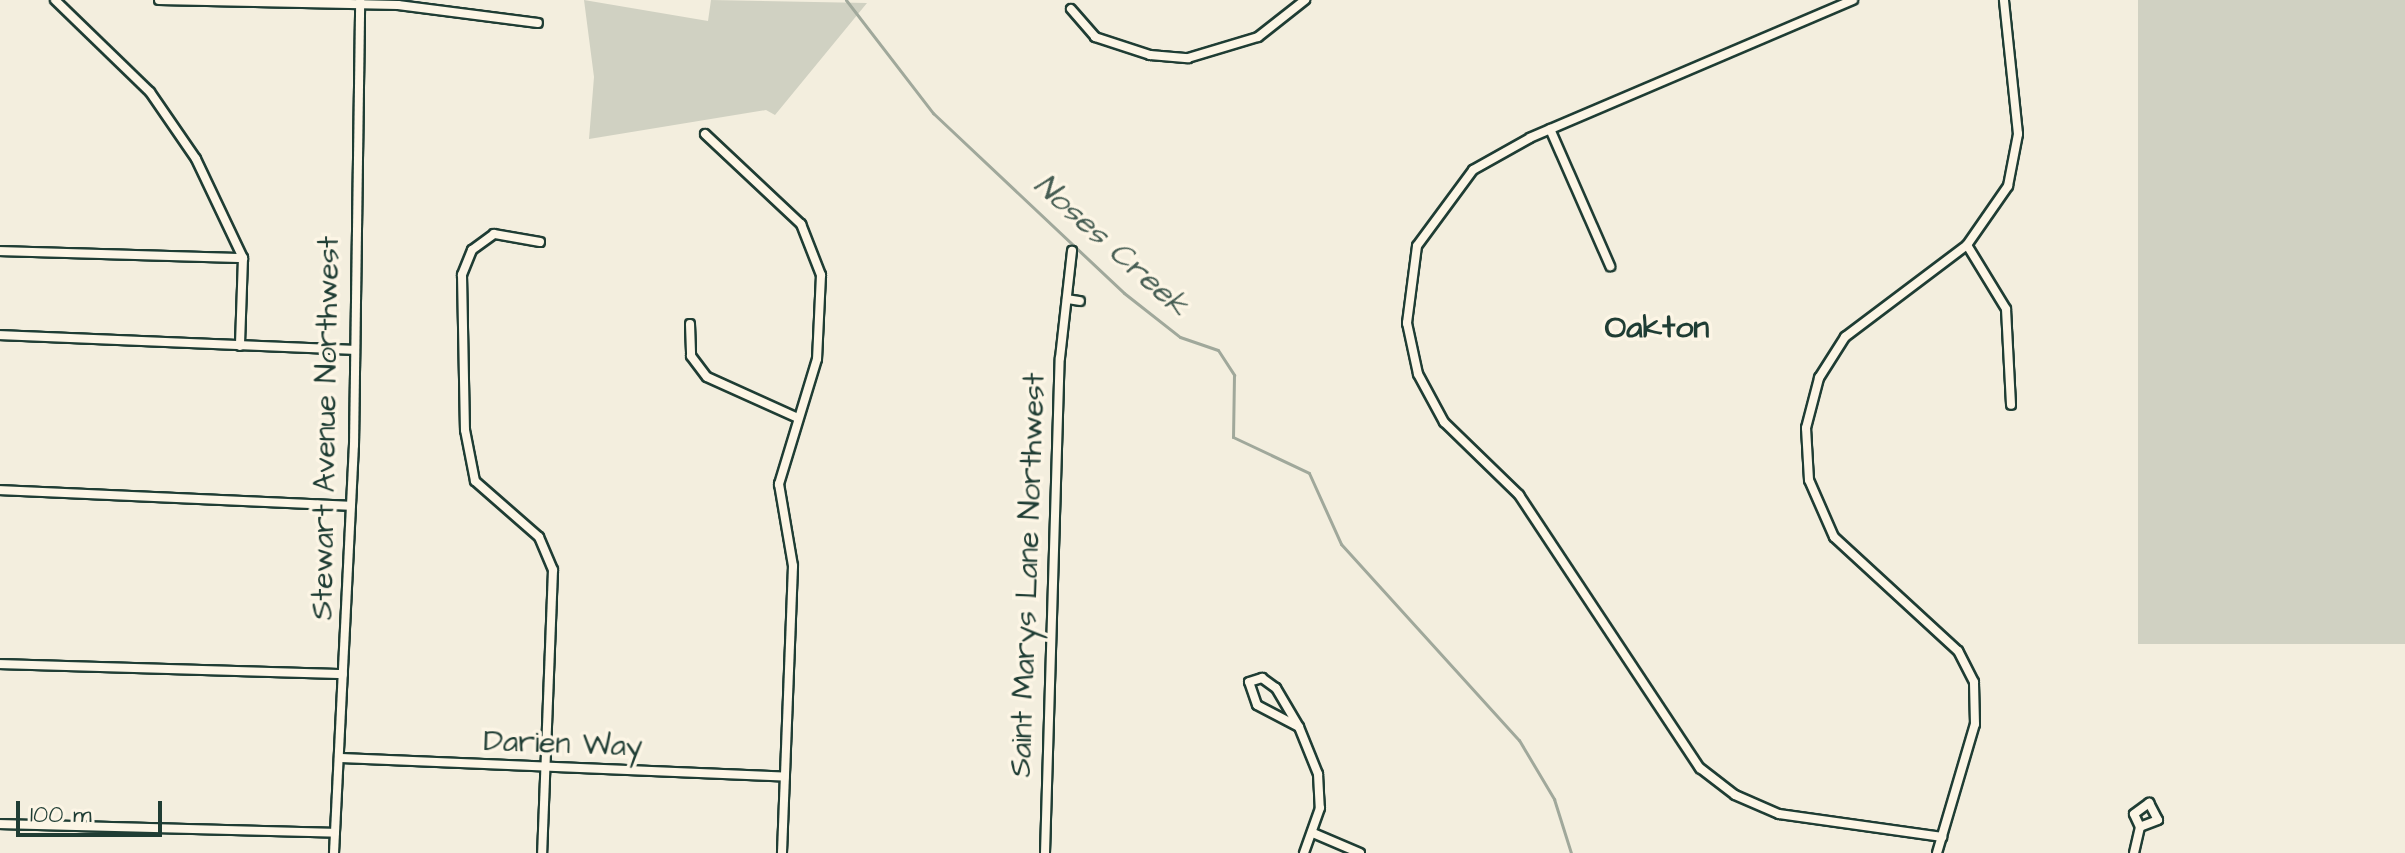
<!DOCTYPE html>
<html>
<head>
<meta charset="utf-8">
<style>
  body { margin:0 }
  #map { position:relative; width:2405px; height:853px; overflow:hidden; background:#f3eede; font-family:"Architects Daughter",sans-serif }
  div>[style] { position:absolute }
  .green>* { inset:0; background:#d0d1c2; transform-origin:0 0 }
  .stream>* { height:3px; margin:-1.5px; padding:0 1.5px; transform-origin:1.5px; border-radius:1.5px; background:#a0a89b }
  .roads { filter:drop-shadow(2px 0 #1f3d34) drop-shadow(-2px 0 #1f3d34) drop-shadow(0 2px #1f3d34) drop-shadow(0 -2px #1f3d34) }
  .street>* { height:8px; margin:-4px; padding:0 4px; transform-origin:4px; border-radius:4px; background:#fcf5e5 }
  span { translate:-50% -50%; white-space:nowrap; text-align:center; line-height:1.15; -webkit-text-stroke:7px #fcf5e5; paint-order:stroke }
  .street-label { font-size:30px; color:#1f3d34 }
  .water-label { font-size:32px; color:#465d53; font-style:italic }
  .neighbourhood-label { font-size:32px; color:#1f3d34; font-weight:700 }
  .scale { position:absolute; left:16px; top:801px; width:146px; height:36px; box-sizing:border-box; border:4px solid #1f3d34; border-top:0; padding-left:10px; font-size:24px; line-height:28px; white-space:nowrap; color:#1f3d34; -webkit-text-stroke:6px #fcf5e5; paint-order:stroke }
</style>
</head>
<body>
<div id="map">
  <div class="green">
    <i style="clip-path:polygon(584px 0,708px 21px,711px 0,867px 3px,775px 115px,766px 110px,589px 139px,594px 77px)"></i>
    <i style="left:2138px;top:0;width:267px;height:644px"></i>
  </div>
  <div class="stream">
    <i style="left:846px;top:0;width:143px;rotate:52.4deg"></i>
    <i style="left:933px;top:113px;width:262px;rotate:43.3deg"></i>
    <i style="left:1124px;top:293px;width:71px;rotate:38.2deg"></i>
    <i style="left:1180px;top:337px;width:40px;rotate:18.9deg"></i>
    <i style="left:1218px;top:350px;width:30px;rotate:57deg"></i>
    <i style="left:1234px;top:375px;width:62px;rotate:90.9deg"></i>
    <i style="left:1233px;top:437px;width:84px;rotate:25.3deg"></i>
    <i style="left:1309px;top:473px;width:78px;rotate:65.7deg"></i>
    <i style="left:1341px;top:544px;width:265px;rotate:47.8deg"></i>
    <i style="left:1519px;top:740px;width:69px;rotate:59.3deg"></i>
    <i style="left:1554px;top:799px;width:57px;rotate:72.5deg"></i>
  </div>
  <div class="roads">
    <div class="street">
      <i style="left:55px;top:0;width:132px;rotate:44.1deg"></i>
      <i style="left:150px;top:92px;width:81px;rotate:55.5deg"></i>
      <i style="left:196px;top:159px;width:110px;rotate:64.6deg"></i>
      <i style="left:243px;top:258px;width:88px;rotate:92deg"></i>
      <i style="left:159px;top:0;width:239px;rotate:1.2deg"></i>
      <i style="left:398px;top:5px;width:141px;rotate:7.3deg"></i>
      <i style="left:1853px;top:0;width:351px;rotate:156.9deg"></i>
      <i style="left:1530px;top:138px;width:65px;rotate:150.7deg"></i>
      <i style="left:1473px;top:170px;width:94px;rotate:126.4deg"></i>
      <i style="left:1417px;top:246px;width:78px;rotate:97.4deg"></i>
      <i style="left:1407px;top:323px;width:52px;rotate:77.8deg"></i>
      <i style="left:1418px;top:374px;width:55px;rotate:61.6deg"></i>
      <i style="left:1444px;top:422px;width:105px;rotate:44.2deg"></i>
      <i style="left:1519px;top:495px;width:328px;rotate:56.5deg"></i>
      <i style="left:1700px;top:768px;width:44px;rotate:37.6deg"></i>
      <i style="left:1735px;top:795px;width:48px;rotate:23.4deg"></i>
      <i style="left:1779px;top:814px;width:165px;rotate:8deg"></i>
      <i style="left:1071px;top:9px;width:37px;rotate:49deg"></i>
      <i style="left:1095px;top:37px;width:58px;rotate:18.1deg"></i>
      <i style="left:1150px;top:55px;width:38px;rotate:5deg"></i>
      <i style="left:1188px;top:58px;width:73px;rotate:-16.7deg"></i>
      <i style="left:1258px;top:37px;width:60px;rotate:-38.2deg"></i>
      <i style="left:1550px;top:129px;width:150px;rotate:66.3deg"></i>
      <i style="left:705px;top:134px;width:132px;rotate:43.2deg"></i>
      <i style="left:801px;top:224px;width:55px;rotate:68.6deg"></i>
      <i style="left:821px;top:275px;width:84px;rotate:92.7deg"></i>
      <i style="left:817px;top:359px;width:131px;rotate:106.9deg"></i>
      <i style="left:779px;top:484px;width:83px;rotate:80.3deg"></i>
      <i style="left:793px;top:566px;width:287px;rotate:92.2deg"></i>
      <i style="left:540px;top:242px;width:47px;rotate:-170.1deg"></i>
      <i style="left:494px;top:234px;width:27px;rotate:144deg"></i>
      <i style="left:472px;top:250px;width:27px;rotate:112deg"></i>
      <i style="left:462px;top:275px;width:155px;rotate:88.9deg"></i>
      <i style="left:465px;top:430px;width:52px;rotate:78.9deg"></i>
      <i style="left:475px;top:481px;width:85px;rotate:41.2deg"></i>
      <i style="left:539px;top:537px;width:36px;rotate:67deg"></i>
      <i style="left:553px;top:570px;width:283px;rotate:92.2deg"></i>
      <i style="left:1967px;top:245px;width:75px;rotate:58.6deg"></i>
      <i style="left:2006px;top:309px;width:96px;rotate:87deg"></i>
      <i style="left:0;top:251px;width:243px;rotate:1.7deg"></i>
      <i style="left:1067px;top:299px;width:13px;rotate:9deg"></i>
      <i style="left:690px;top:324px;width:32px;rotate:88deg"></i>
      <i style="left:691px;top:356px;width:26px;rotate:53deg"></i>
      <i style="left:707px;top:377px;width:100px;rotate:24.3deg"></i>
      <i style="left:0;top:335px;width:353px;rotate:2.4deg"></i>
      <i style="left:0;top:490px;width:351px;rotate:2.6deg"></i>
      <i style="left:0;top:664px;width:343px;rotate:1.7deg"></i>
      <i style="left:1299px;top:727px;width:47px;rotate:-152.4deg"></i>
      <i style="left:1257px;top:705px;width:24px;rotate:-109deg"></i>
      <i style="left:1249px;top:682px;width:14px;rotate:-17deg"></i>
      <i style="left:1262px;top:678px;width:17px;rotate:36deg"></i>
      <i style="left:1276px;top:688px;width:45px;rotate:59.5deg"></i>
      <i style="left:1299px;top:727px;width:51px;rotate:68deg"></i>
      <i style="left:1318px;top:774px;width:34px;rotate:87deg"></i>
      <i style="left:1320px;top:808px;width:48px;rotate:109.6deg"></i>
      <i style="left:339px;top:758px;width:446px;rotate:2.4deg"></i>
      <i style="left:0;top:824px;width:335px;rotate:1.5deg"></i>
      <i style="left:1313px;top:833px;width:51px;rotate:23.1deg"></i>
      <i style="left:334px;top:853px;width:408px;rotate:-87.2deg"></i>
      <i style="left:354px;top:445px;width:445px;rotate:-89.2deg"></i>
      <i style="left:1045px;top:853px;width:495px;rotate:-88.3deg"></i>
      <i style="left:1060px;top:358px;width:108px;rotate:-83.6deg"></i>
      <i style="left:1937px;top:853px;width:134px;rotate:-73.6deg"></i>
      <i style="left:1975px;top:724px;width:42px;rotate:-91.4deg"></i>
      <i style="left:1974px;top:682px;width:35px;rotate:-117deg"></i>
      <i style="left:1958px;top:651px;width:168px;rotate:-137.4deg"></i>
      <i style="left:1834px;top:537px;width:62px;rotate:-113.7deg"></i>
      <i style="left:1809px;top:480px;width:52px;rotate:-93.3deg"></i>
      <i style="left:1806px;top:428px;width:52px;rotate:-75.4deg"></i>
      <i style="left:1819px;top:378px;width:49px;rotate:-57.6deg"></i>
      <i style="left:1845px;top:337px;width:153px;rotate:-37deg"></i>
      <i style="left:1967px;top:245px;width:72px;rotate:-55.2deg"></i>
      <i style="left:2008px;top:186px;width:53px;rotate:-79.1deg"></i>
      <i style="left:2018px;top:134px;width:135px;rotate:-96deg"></i>
      <i style="left:2134px;top:853px;width:27px;rotate:-77deg"></i>
      <i style="left:2140px;top:827px;width:14px;rotate:-115deg"></i>
      <i style="left:2134px;top:814px;width:19px;rotate:-36deg"></i>
      <i style="left:2149px;top:803px;width:19px;rotate:62deg"></i>
      <i style="left:2158px;top:820px;width:19px;rotate:159deg"></i>
    </div>
  </div>
  <div class="street-label">
    <span style="left:326px;top:428px;rotate:-89deg">Stewart Avenue Northwest</span>
    <span style="left:1028px;top:575px;rotate:-88deg">Saint Marys Lane Northwest</span>
    <span style="left:563px;top:744px;rotate:2deg">Darien Way</span>
  </div>
  <div class="water-label">
    <span style="left:1111px;top:246px;rotate:42deg">Noses Creek</span>
  </div>
  <div class="neighbourhood-label">
    <span style="left:1657px;top:328px">Oakton</span>
  </div>
  <div class="scale">100 m</div>
</div>
</body>
</html>
